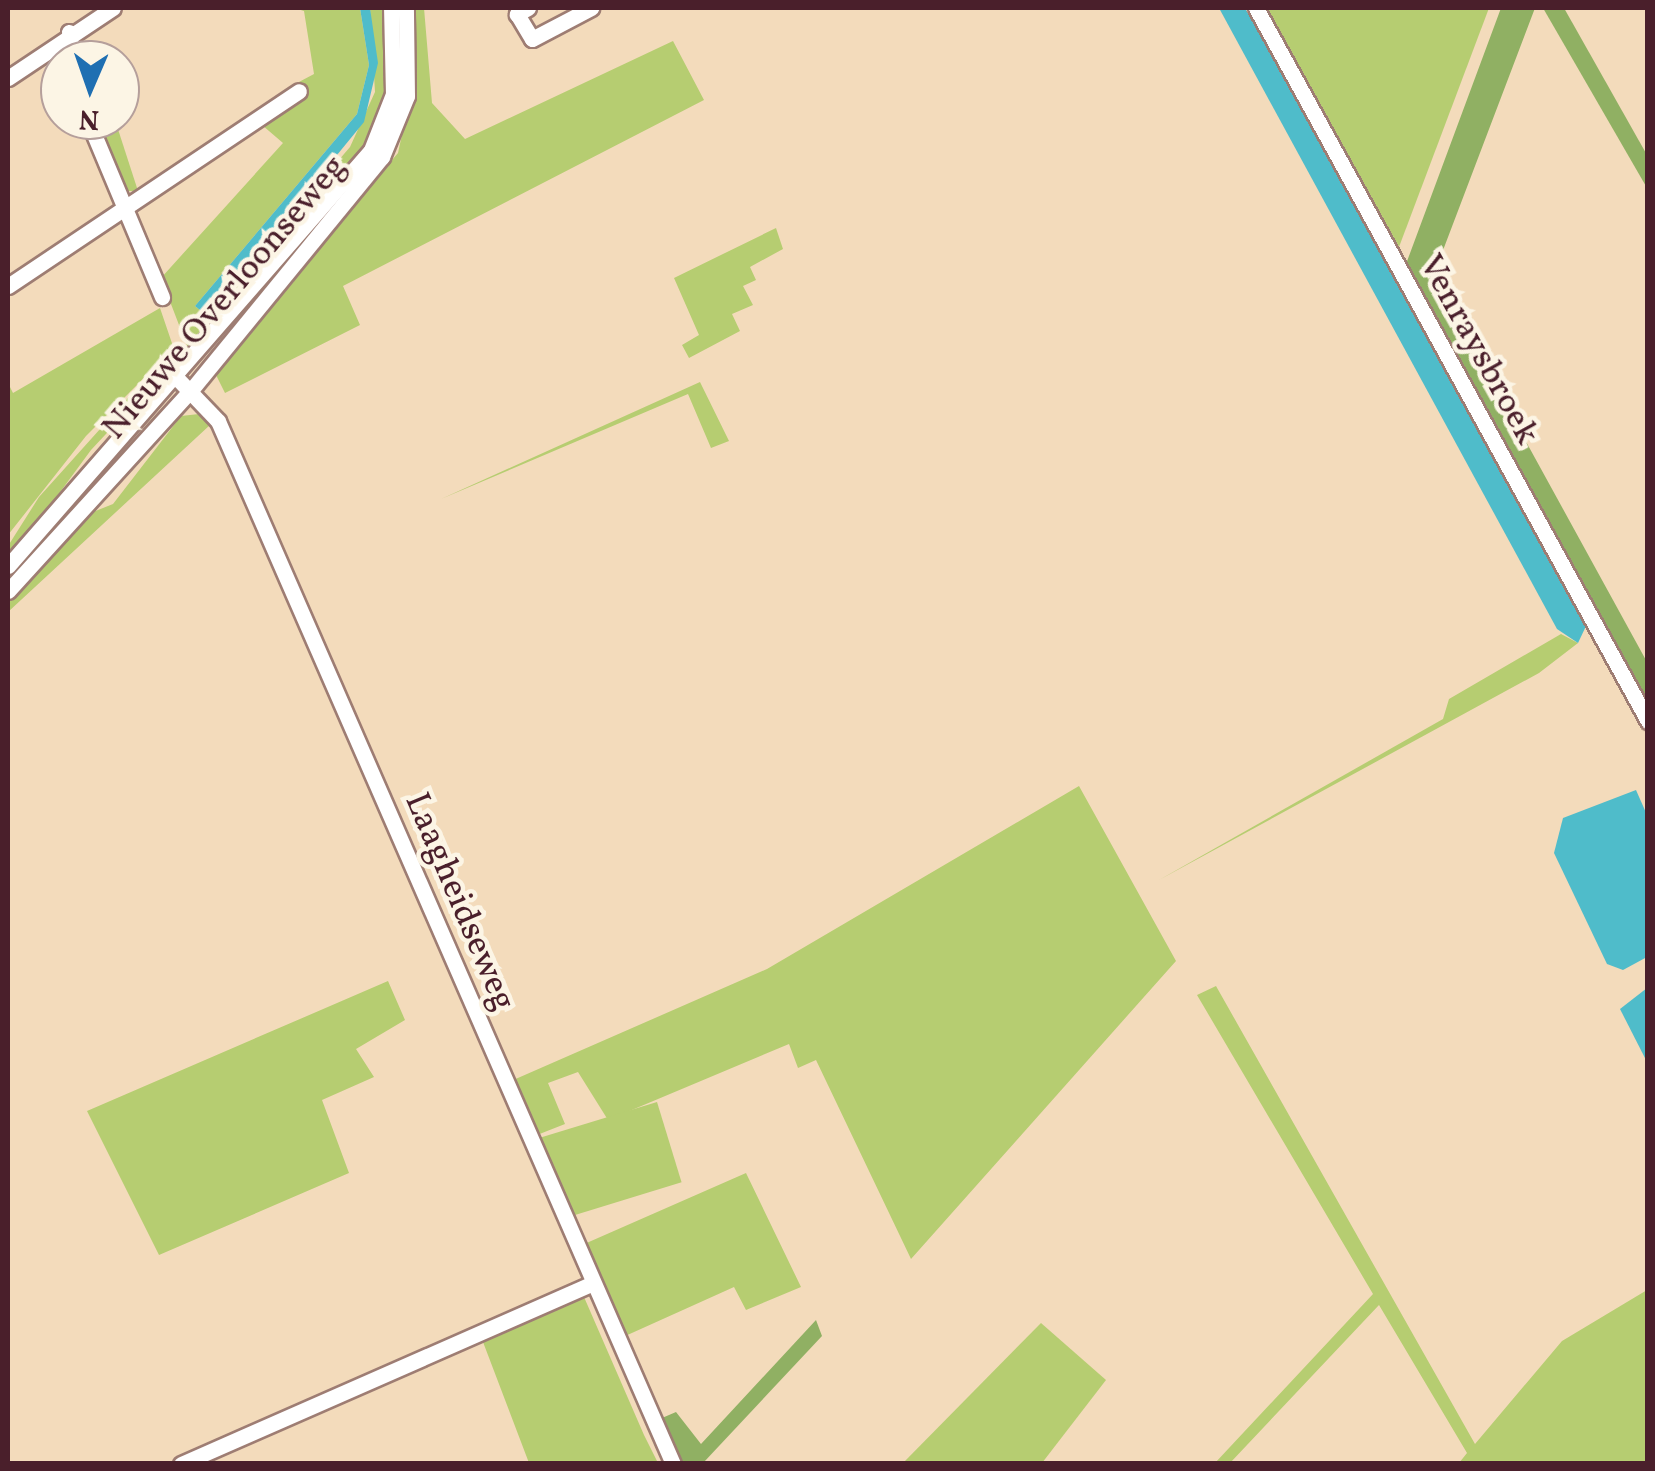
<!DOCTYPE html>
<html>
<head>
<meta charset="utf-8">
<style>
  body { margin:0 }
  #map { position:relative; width:1655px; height:1471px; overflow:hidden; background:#f3dbbb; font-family:Vollkorn,serif }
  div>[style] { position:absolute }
  .green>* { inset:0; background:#b6cd71; transform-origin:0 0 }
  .forest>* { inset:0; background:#90b063 }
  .water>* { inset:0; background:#4fbcca }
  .roads { filter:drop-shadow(2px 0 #9e7d73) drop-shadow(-2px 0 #9e7d73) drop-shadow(0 2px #9e7d73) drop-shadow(0 -2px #9e7d73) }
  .minor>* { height:15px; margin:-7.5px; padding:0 7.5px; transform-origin:7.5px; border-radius:7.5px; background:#fff }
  span { translate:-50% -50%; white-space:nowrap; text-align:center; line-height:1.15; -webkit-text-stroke:9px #fcf5e5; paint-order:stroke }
  .street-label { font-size:35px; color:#4a1f2b }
  .frame { position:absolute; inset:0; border:10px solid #4a1f2b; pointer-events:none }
  .north { position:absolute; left:40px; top:40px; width:100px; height:100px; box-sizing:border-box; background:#fcf5e5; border:2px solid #b59f9b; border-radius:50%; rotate:182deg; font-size:28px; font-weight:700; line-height:40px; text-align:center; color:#4a1f2b }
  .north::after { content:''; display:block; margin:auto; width:35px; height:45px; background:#1f6fb2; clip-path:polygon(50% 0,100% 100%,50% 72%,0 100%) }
</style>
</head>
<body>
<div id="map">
  <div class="green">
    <i style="clip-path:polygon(294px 8px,360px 8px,369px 65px,357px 114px,195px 306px,206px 315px,350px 147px,375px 92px,370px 8px,385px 8px,390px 90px,365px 151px,189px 351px,161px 278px,283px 143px,255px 119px,301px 93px,297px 83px,314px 74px,304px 11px)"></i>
    <i style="clip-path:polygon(409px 8px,424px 8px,432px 103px,465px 139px,673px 41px,704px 100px,343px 286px,360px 325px,225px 393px,213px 369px,398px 153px,416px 70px)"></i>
    <i style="clip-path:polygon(1266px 8px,1489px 8px,1399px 247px)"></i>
    <i style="clip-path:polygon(94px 120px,115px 120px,138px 191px,124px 191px)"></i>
    <i style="clip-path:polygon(776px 228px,783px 249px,750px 267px,756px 280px,743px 286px,753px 305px,732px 314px,740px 331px,689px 358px,682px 345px,699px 335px,674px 278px)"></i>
    <i style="clip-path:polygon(160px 308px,177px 358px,91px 450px,8px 563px,8px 546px,39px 497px,162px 360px,86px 436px,8px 535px,8px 383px,13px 393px)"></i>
    <i style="clip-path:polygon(700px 382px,729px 441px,711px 448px,688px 394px,441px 499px)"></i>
    <i style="clip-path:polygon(199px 414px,210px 425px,8px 612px,8px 597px,83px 516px,113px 504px,181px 416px)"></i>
    <i style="clip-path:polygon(1561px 634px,1578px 643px,1539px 673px,1159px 880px,1443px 719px,1449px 699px)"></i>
    <i style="clip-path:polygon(1079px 786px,1176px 961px,911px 1259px,816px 1060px,798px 1068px,789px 1044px,608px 1120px,578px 1072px,548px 1083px,565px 1124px,537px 1135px,511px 1081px,767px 969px)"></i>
    <i style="clip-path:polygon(388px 981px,405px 1020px,356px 1049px,374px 1077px,322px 1100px,349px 1173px,159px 1255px,87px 1111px)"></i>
    <i style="clip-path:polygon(1216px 986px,1475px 1444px,1562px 1341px,1647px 1290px,1647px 1463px,1459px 1463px,1467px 1453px,1379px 1305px,1230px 1463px,1215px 1463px,1373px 1294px,1197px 995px)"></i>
    <i style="left:657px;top:1102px;width:84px;height:125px;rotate:73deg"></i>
    <i style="clip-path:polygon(746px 1173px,801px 1287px,746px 1310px,734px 1287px,623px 1337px,582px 1245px)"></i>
    <i style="clip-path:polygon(584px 1297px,644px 1435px,658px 1463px,529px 1463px,483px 1342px)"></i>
    <i style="clip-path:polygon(1041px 1323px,1106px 1380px,1042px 1463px,903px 1463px)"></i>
  </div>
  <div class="forest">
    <i style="clip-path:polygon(1501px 8px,1535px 8px,1434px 274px,1647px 662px,1647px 700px,1406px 264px)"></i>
    <i style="clip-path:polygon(1543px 8px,1564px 8px,1647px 155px,1647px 188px)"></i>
    <i style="clip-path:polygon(816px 1320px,822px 1336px,704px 1462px,683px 1463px,662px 1418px,676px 1412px,701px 1444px)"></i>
  </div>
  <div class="water">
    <i style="clip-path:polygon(360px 8px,370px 8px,378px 63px,364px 122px,206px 315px,195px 306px,357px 114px,369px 65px)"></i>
    <i style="clip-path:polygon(1219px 8px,1245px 8px,1587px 624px,1578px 643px,1557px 629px)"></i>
    <i style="clip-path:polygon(1636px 790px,1647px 815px,1647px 957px,1623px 970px,1607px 964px,1554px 853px,1563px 818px)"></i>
    <i style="clip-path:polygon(1647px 988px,1647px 1062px,1620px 1009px)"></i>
  </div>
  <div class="roads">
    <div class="minor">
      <i style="left:528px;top:8px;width:13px;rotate:151deg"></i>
      <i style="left:517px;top:14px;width:29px;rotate:59deg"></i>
      <i style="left:532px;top:39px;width:67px;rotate:-27.7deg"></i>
      <i style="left:1256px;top:8px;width:814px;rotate:61.2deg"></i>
      <i style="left:69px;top:32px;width:28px;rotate:82deg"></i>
      <i style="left:8px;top:78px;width:126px;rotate:-33.7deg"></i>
      <i style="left:88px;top:120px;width:192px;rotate:67.3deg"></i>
      <i style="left:8px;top:286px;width:350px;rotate:-33.8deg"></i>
      <i style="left:175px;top:376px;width:62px;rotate:46.3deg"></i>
      <i style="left:218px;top:421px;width:1138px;rotate:66.43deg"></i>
      <i style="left:8px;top:566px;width:552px;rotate:-48.89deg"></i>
      <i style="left:371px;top:150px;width:60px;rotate:-68.6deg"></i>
      <i style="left:393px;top:94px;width:86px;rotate:-91.3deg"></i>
      <i style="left:8px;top:591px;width:273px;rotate:-47.7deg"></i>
      <i style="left:192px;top:389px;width:300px;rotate:-50.7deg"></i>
      <i style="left:382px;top:157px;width:66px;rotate:-67.7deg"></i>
      <i style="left:407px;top:96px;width:88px;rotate:-90.7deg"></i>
      <i style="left:181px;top:1464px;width:448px;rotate:-23.7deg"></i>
    </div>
  </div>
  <div class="street-label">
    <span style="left:225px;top:298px;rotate:-50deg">Nieuwe Overloonseweg</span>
    <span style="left:1478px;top:350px;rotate:61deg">Venraysbroek</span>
    <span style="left:459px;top:902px;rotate:67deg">Laagheidseweg</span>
  </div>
  <div class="frame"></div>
  <div class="north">N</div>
</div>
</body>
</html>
